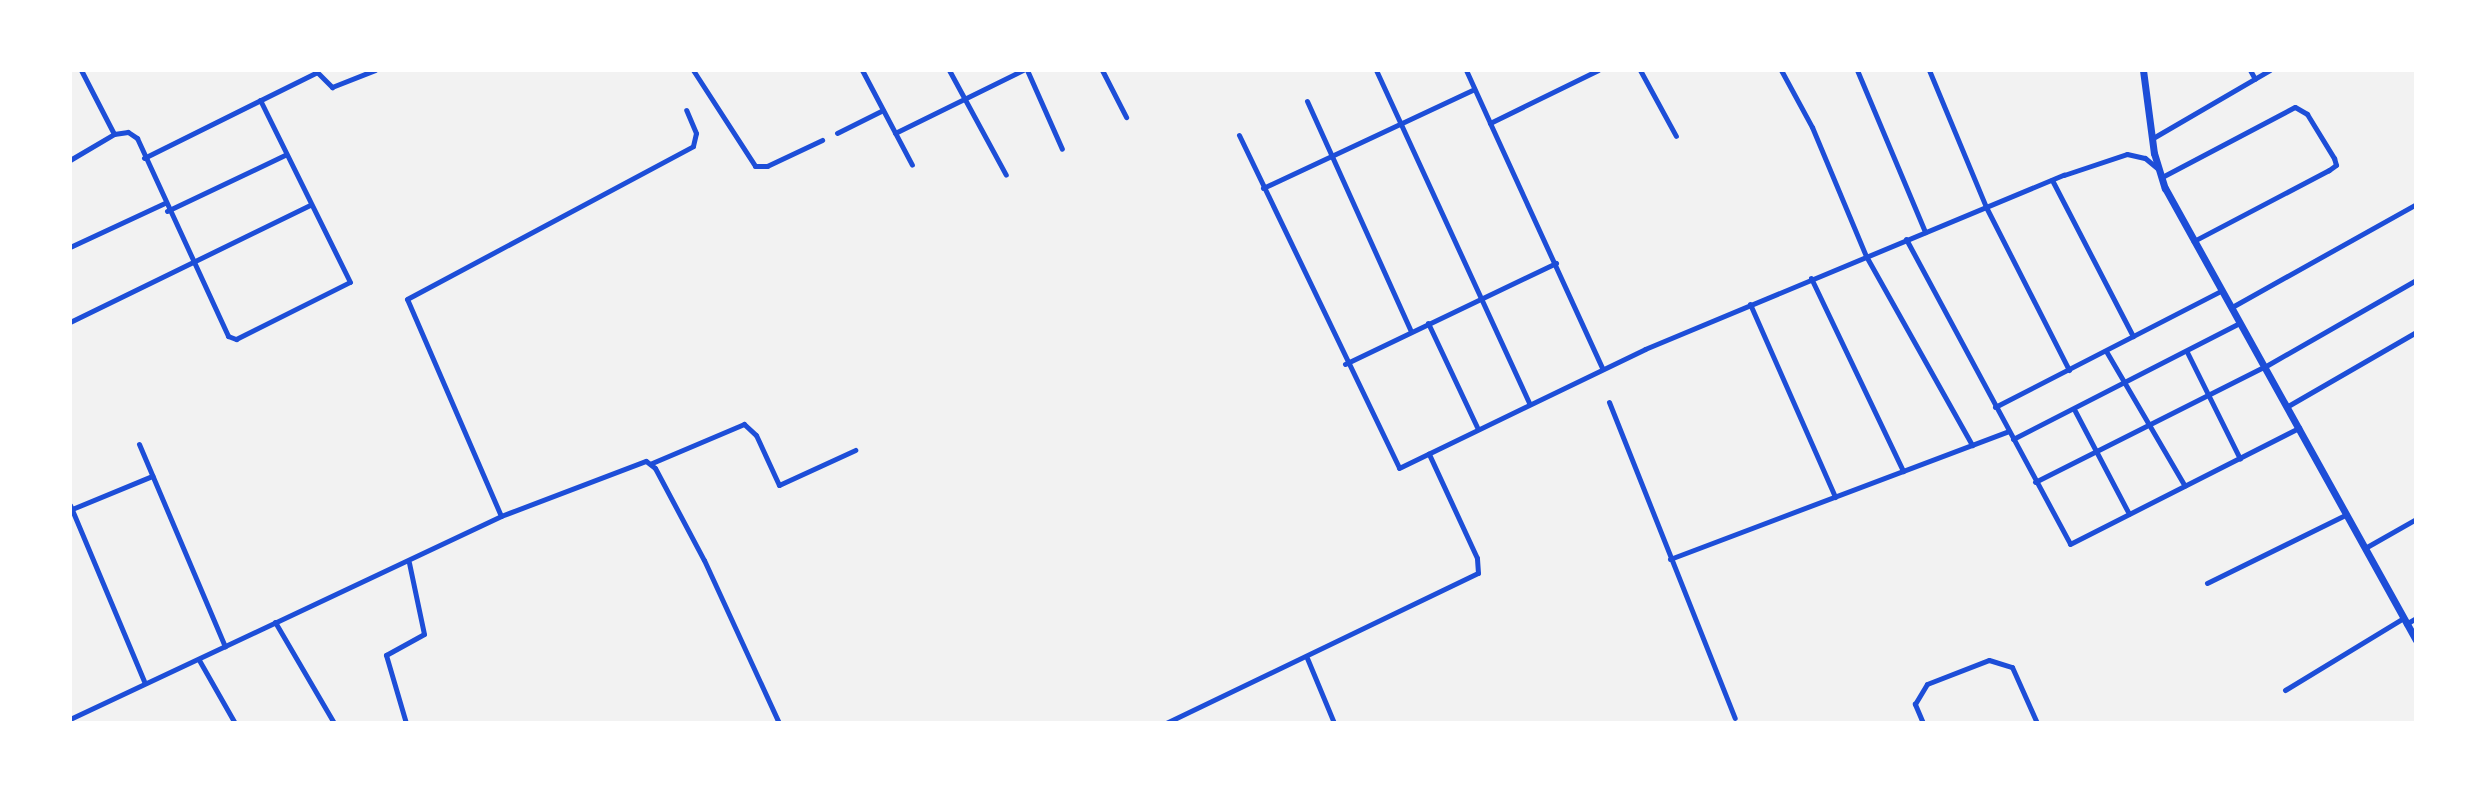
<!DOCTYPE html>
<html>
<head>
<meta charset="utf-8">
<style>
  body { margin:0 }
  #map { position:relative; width:2486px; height:793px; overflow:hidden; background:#f2f2f2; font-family:Poppins,sans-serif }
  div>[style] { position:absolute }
  .minor>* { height:5px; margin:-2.5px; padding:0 2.5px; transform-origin:2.5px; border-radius:2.5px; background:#1d4ed8 }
  .tertiary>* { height:7px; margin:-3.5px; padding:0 3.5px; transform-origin:3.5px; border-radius:3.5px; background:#1d4ed8 }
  span { translate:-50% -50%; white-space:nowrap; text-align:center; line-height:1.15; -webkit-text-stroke:7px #fff; paint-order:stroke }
  .frame { position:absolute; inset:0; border:72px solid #fff; pointer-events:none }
</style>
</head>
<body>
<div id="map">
  <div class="minor">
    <i style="left:81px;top:70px;width:72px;rotate:62.7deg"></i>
    <i style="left:693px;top:70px;width:114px;rotate:57.1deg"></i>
    <i style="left:755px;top:166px;width:12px"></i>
    <i style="left:767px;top:166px;width:61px;rotate:-25.3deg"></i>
    <i style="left:862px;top:70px;width:107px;rotate:62.2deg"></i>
    <i style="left:949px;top:70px;width:119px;rotate:61.5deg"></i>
    <i style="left:1027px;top:70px;width:86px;rotate:66.1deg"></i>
    <i style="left:1102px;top:70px;width:53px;rotate:62.9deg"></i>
    <i style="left:1376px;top:70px;width:366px;rotate:65.3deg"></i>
    <i style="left:1466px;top:70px;width:58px;rotate:65.6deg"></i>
    <i style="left:1490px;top:123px;width:120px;rotate:-26.1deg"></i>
    <i style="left:1640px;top:70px;width:75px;rotate:61.4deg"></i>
    <i style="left:1781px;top:70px;width:65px;rotate:61.5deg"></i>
    <i style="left:1812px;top:127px;width:140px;rotate:67.3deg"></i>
    <i style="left:1866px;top:256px;width:217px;rotate:60.7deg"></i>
    <i style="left:1857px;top:70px;width:176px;rotate:67.2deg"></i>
    <i style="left:1929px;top:70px;width:148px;rotate:67.4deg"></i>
    <i style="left:1986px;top:207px;width:183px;rotate:63deg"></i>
    <i style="left:2250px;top:70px;width:10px;rotate:61deg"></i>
    <i style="left:316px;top:71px;width:23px;rotate:45deg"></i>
    <i style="left:332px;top:87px;width:46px;rotate:-21.6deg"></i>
    <i style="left:1307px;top:101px;width:252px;rotate:65.7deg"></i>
    <i style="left:1490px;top:123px;width:269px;rotate:65.4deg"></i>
    <i style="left:837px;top:133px;width:51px;rotate:-26.6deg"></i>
    <i style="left:895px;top:133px;width:143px;rotate:-26.2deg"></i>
    <i style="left:1239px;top:135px;width:369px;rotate:64.3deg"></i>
    <i style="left:1399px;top:468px;width:273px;rotate:-25.8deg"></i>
    <i style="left:1645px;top:349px;width:454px;rotate:-22.6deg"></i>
    <i style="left:2064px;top:175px;width:66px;rotate:-18.4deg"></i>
    <i style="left:2127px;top:154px;width:18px;rotate:13deg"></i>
    <i style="left:2145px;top:158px;width:17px;rotate:40deg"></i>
    <i style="left:2153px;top:138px;width:135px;rotate:-30.2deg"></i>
    <i style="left:144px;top:158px;width:193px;rotate:-26.4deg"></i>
    <i style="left:70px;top:160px;width:51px;rotate:-30.6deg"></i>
    <i style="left:114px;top:134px;width:14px;rotate:-8deg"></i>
    <i style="left:128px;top:132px;width:11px;rotate:34deg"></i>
    <i style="left:137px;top:138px;width:218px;rotate:65.3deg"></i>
    <i style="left:228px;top:336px;width:9px;rotate:21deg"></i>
    <i style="left:236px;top:339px;width:127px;rotate:-26.6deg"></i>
    <i style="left:350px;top:282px;width:203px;rotate:-116.3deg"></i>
    <i style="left:2162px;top:177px;width:150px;rotate:-27.8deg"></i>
    <i style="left:2295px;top:107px;width:14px;rotate:30deg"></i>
    <i style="left:2307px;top:114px;width:52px;rotate:58.5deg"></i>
    <i style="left:2334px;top:158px;width:7px;rotate:74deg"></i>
    <i style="left:2336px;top:165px;width:9px;rotate:144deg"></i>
    <i style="left:2329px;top:170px;width:153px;rotate:152.3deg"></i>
    <i style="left:2052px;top:180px;width:176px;rotate:62.6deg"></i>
    <i style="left:1263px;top:188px;width:233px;rotate:-25.1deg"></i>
    <i style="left:167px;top:211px;width:131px;rotate:-25.4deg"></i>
    <i style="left:1906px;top:239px;width:346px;rotate:61.7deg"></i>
    <i style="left:2070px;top:544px;width:257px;rotate:-26.9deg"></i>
    <i style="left:70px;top:247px;width:105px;rotate:-24.9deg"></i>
    <i style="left:1811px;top:278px;width:214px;rotate:64.5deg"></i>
    <i style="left:1750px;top:304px;width:211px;rotate:66.2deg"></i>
    <i style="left:2232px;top:307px;width:211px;rotate:-29.2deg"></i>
    <i style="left:70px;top:322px;width:267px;rotate:-26deg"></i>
    <i style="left:1428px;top:323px;width:115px;rotate:64.8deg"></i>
    <i style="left:2106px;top:351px;width:156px;rotate:59.7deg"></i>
    <i style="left:2187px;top:352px;width:119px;rotate:63.6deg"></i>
    <i style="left:1345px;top:364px;width:234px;rotate:-25.6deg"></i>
    <i style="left:1609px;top:402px;width:340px;rotate:68.3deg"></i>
    <i style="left:2288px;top:406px;width:148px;rotate:-30deg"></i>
    <i style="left:1995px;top:407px;width:254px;rotate:-27.2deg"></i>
    <i style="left:2075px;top:411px;width:116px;rotate:62.3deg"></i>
    <i style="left:2013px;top:439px;width:255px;rotate:-27.1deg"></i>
    <i style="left:139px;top:444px;width:220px;rotate:67deg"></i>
    <i style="left:652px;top:463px;width:100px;rotate:-23deg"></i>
    <i style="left:744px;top:424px;width:16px;rotate:43deg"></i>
    <i style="left:756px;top:435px;width:55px;rotate:65.3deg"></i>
    <i style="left:779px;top:485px;width:84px;rotate:-24.7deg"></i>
    <i style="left:2035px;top:482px;width:258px;rotate:-26.7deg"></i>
    <i style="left:2266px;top:366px;width:173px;rotate:-29.8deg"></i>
    <i style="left:70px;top:505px;width:193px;rotate:67.2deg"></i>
    <i style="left:72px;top:509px;width:87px;rotate:-22.4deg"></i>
    <i style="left:501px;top:516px;width:236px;rotate:-113.4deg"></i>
    <i style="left:407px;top:299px;width:324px;rotate:-28.1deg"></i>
    <i style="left:693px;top:146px;width:13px;rotate:-77deg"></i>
    <i style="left:696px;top:133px;width:25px;rotate:-113deg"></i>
    <i style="left:2365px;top:548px;width:59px;rotate:-29.6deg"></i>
    <i style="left:1670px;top:559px;width:362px;rotate:-20.7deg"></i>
    <i style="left:2207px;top:583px;width:154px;rotate:-26.2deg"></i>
    <i style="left:275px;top:622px;width:117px;rotate:59.7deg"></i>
    <i style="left:2406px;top:624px;width:12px;rotate:-31deg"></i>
    <i style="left:1307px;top:658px;width:70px;rotate:67.4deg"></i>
    <i style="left:199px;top:660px;width:73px;rotate:60.3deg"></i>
    <i style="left:2285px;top:690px;width:137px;rotate:-31.3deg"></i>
    <i style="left:70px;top:719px;width:476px;rotate:-25.2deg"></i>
    <i style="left:501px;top:516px;width:155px;rotate:-20.8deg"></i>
    <i style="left:646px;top:461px;width:11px;rotate:38deg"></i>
    <i style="left:655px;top:468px;width:104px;rotate:62deg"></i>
    <i style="left:704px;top:560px;width:179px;rotate:65.3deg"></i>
    <i style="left:406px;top:723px;width:71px;rotate:-106.4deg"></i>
    <i style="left:386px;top:655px;width:43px;rotate:-28.9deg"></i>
    <i style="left:424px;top:634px;width:73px;rotate:-101.9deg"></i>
    <i style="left:1166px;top:723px;width:346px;rotate:-25.7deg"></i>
    <i style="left:1478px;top:573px;width:15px;rotate:-94deg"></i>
    <i style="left:1477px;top:558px;width:115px;rotate:-114.8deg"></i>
    <i style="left:1923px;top:723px;width:21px;rotate:-113deg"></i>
    <i style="left:1915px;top:704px;width:23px;rotate:-59deg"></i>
    <i style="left:1927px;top:684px;width:66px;rotate:-21.2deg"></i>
    <i style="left:1989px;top:660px;width:24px;rotate:17deg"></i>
    <i style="left:2012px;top:667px;width:61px;rotate:65.9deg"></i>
  </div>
  <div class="tertiary">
    <i style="left:2143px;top:70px;width:84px;rotate:82.5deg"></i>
    <i style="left:2154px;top:153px;width:37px;rotate:73deg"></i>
    <i style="left:2165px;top:188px;width:517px;rotate:60.96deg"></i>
  </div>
  <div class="frame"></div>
</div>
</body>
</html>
